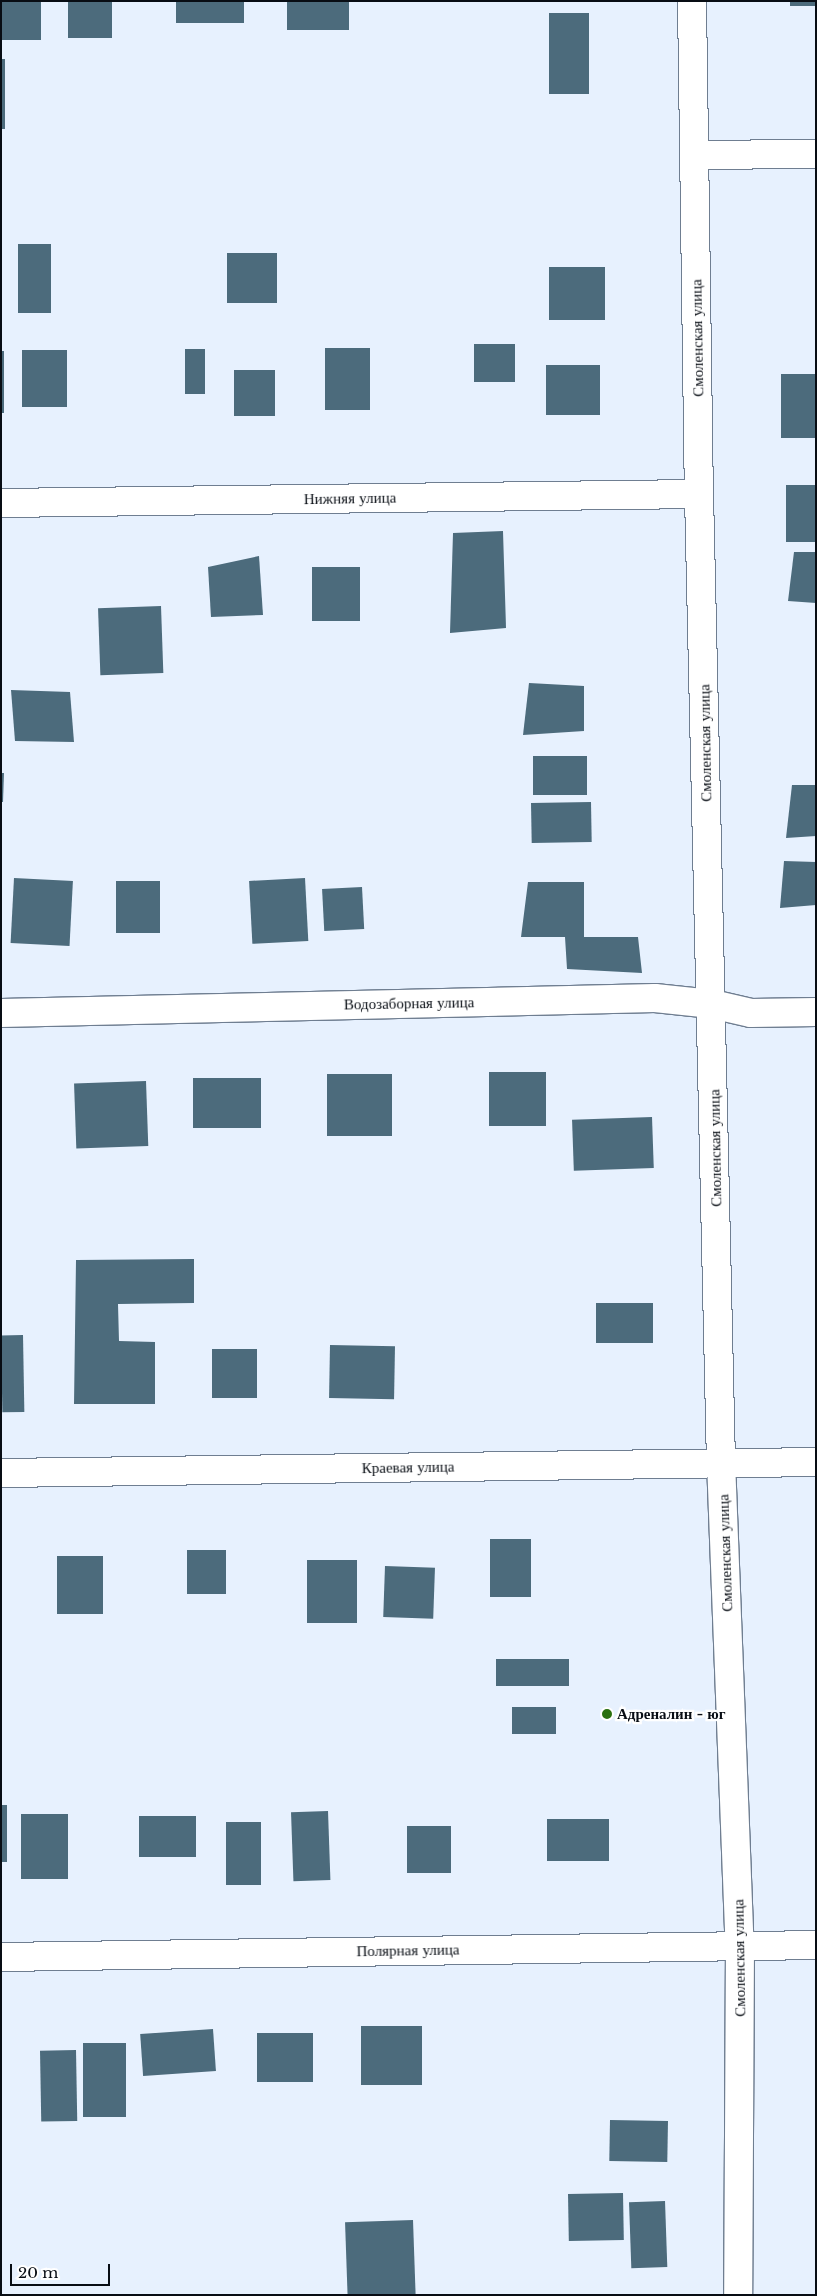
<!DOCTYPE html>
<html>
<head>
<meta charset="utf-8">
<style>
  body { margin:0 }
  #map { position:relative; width:817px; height:2296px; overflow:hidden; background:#e7f1fe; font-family:"Libre Baskerville",serif }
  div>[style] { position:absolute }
  .building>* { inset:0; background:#4c6b7c; transform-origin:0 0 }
  .roads { filter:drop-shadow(1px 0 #6f7e91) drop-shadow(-1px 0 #6f7e91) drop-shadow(0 1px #6f7e91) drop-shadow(0 -1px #6f7e91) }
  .street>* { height:28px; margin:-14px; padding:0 14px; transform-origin:14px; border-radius:14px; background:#fff }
  .dots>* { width:14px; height:14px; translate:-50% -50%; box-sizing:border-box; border:2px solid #fff; border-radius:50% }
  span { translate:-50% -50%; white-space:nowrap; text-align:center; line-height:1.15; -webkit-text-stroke:4.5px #fff; paint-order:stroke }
  .street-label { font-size:15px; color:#080d14 }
  .poi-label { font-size:15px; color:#080d14; font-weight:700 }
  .left { translate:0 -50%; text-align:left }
  .frame { position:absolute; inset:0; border:2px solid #080d14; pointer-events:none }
  .scale { position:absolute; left:10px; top:2264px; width:100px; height:22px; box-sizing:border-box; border:2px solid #080d14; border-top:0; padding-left:6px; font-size:15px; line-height:18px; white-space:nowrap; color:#080d14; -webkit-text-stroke:4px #fff; paint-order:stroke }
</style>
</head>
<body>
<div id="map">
  <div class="building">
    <i style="left:1px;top:1px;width:40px;height:39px"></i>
    <i style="left:68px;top:1px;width:44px;height:37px"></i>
    <i style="left:176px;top:1px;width:68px;height:22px"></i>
    <i style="left:287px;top:1px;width:62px;height:29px"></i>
    <i style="left:790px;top:1px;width:26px;height:5px"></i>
    <i style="left:549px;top:13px;width:40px;height:81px"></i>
    <i style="left:1px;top:59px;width:4px;height:70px"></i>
    <i style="left:18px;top:244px;width:33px;height:69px"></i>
    <i style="left:227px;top:253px;width:50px;height:50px"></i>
    <i style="left:549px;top:267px;width:56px;height:53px"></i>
    <i style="left:474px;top:344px;width:41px;height:38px"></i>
    <i style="left:325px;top:348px;width:45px;height:62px"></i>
    <i style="left:185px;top:349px;width:20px;height:45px"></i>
    <i style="left:22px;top:350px;width:45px;height:57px"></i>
    <i style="left:1px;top:351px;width:3px;height:62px"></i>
    <i style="left:546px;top:365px;width:54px;height:50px"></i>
    <i style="left:234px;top:370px;width:41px;height:46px"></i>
    <i style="left:781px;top:374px;width:35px;height:64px"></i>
    <i style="left:816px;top:485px;width:57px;height:30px;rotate:90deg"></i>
    <i style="clip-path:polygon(503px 531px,506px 628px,450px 633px,453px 533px)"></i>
    <i style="clip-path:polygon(794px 552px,816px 552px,816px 603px,788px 601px)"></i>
    <i style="clip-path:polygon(259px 556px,263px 615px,211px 617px,208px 567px)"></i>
    <i style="left:312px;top:567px;width:48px;height:54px"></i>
    <i style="left:161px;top:606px;width:67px;height:63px;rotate:88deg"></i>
    <i style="clip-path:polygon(529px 683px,584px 686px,584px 731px,523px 735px)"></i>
    <i style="clip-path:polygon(11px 690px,70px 692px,74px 742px,15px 741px)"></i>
    <i style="left:533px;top:756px;width:54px;height:39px"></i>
    <i style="clip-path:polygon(1px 773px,4px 773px,3px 802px,1px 802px)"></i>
    <i style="clip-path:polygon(792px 785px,816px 785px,816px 836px,786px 838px)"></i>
    <i style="left:591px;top:802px;width:40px;height:60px;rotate:89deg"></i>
    <i style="clip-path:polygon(784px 861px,816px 862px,816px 905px,780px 908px)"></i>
    <i style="left:14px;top:878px;width:59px;height:65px;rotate:3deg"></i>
    <i style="left:305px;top:878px;width:63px;height:56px;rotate:87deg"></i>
    <i style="left:116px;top:881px;width:44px;height:52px"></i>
    <i style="clip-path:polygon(528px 882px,584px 882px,584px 937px,638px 937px,642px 973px,567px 969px,565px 937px,521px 937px)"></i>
    <i style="left:362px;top:887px;width:42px;height:40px;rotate:87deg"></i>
    <i style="left:489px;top:1072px;width:57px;height:54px"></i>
    <i style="left:327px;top:1074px;width:65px;height:62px"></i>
    <i style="left:193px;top:1078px;width:68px;height:50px"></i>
    <i style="left:146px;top:1081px;width:65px;height:72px;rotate:88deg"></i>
    <i style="left:652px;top:1117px;width:51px;height:80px;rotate:88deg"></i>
    <i style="clip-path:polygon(194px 1259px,194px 1303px,118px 1304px,119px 1341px,155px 1342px,155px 1404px,74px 1404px,76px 1260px)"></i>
    <i style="left:596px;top:1303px;width:57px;height:40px"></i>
    <i style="left:23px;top:1335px;width:77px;height:22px;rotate:89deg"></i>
    <i style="left:330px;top:1345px;width:65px;height:53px;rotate:1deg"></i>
    <i style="left:212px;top:1349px;width:45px;height:49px"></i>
    <i style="left:490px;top:1539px;width:41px;height:58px"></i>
    <i style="left:187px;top:1550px;width:39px;height:44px"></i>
    <i style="left:57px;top:1556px;width:46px;height:58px"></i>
    <i style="left:357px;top:1560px;width:63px;height:50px;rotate:90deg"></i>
    <i style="left:385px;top:1566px;width:50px;height:51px;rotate:2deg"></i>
    <i style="left:496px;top:1659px;width:73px;height:27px"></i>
    <i style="left:512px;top:1707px;width:44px;height:27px"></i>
    <i style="left:1px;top:1805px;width:6px;height:57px"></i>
    <i style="left:328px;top:1811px;width:69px;height:37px;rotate:88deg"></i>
    <i style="left:21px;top:1814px;width:47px;height:65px"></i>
    <i style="left:139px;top:1816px;width:57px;height:41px"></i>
    <i style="left:547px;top:1819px;width:62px;height:42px"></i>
    <i style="left:226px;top:1822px;width:35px;height:63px"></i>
    <i style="left:407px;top:1826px;width:44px;height:47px"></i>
    <i style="left:361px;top:2026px;width:61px;height:59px"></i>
    <i style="left:213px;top:2029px;width:42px;height:73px;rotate:86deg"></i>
    <i style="left:257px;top:2033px;width:56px;height:49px"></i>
    <i style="left:83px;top:2043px;width:43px;height:74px"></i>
    <i style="left:76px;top:2050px;width:71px;height:36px;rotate:89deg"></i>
    <i style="left:610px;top:2120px;width:58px;height:41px;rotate:1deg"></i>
    <i style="left:623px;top:2193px;width:47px;height:55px;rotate:89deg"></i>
    <i style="left:665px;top:2201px;width:66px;height:36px;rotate:88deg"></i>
    <i style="left:413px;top:2220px;width:75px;height:68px;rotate:88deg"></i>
  </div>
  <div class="roads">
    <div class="street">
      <i style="left:692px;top:1px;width:493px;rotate:89.2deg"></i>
      <i style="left:699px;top:494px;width:967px;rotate:88.7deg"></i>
      <i style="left:721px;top:1461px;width:484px;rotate:87.8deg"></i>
      <i style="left:740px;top:1945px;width:350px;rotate:90.3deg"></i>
      <i style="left:695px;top:155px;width:121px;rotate:-0.5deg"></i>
      <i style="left:1px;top:503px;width:698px;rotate:-0.74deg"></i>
      <i style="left:1px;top:1013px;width:654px;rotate:-1.31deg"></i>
      <i style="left:655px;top:998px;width:57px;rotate:6deg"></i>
      <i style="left:712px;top:1004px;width:40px;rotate:13deg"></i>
      <i style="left:751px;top:1013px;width:65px;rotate:-0.9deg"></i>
      <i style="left:1px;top:1473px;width:815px;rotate:-0.77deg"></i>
      <i style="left:1px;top:1957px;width:815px;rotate:-0.84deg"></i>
    </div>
  </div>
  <div class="dots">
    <i style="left:607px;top:1714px;background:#2a700f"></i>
  </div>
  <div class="street-label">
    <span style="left:697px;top:338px;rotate:-91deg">Смоленская улица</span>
    <span style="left:350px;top:498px;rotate:-1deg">Нижняя улица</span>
    <span style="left:705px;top:743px;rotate:-91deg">Смоленская улица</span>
    <span style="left:409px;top:1003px;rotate:-1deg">Водозаборная улица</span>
    <span style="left:715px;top:1148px;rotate:-91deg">Смоленская улица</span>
    <span style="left:408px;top:1467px;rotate:-1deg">Краевая улица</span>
    <span style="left:725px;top:1553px;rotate:-92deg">Смоленская улица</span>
    <span style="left:408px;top:1950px;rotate:-1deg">Полярная улица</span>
    <span style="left:739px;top:1958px;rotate:-91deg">Смоленская улица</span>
  </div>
  <div class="poi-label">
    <span class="left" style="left:617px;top:1714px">Адреналин - юг</span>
  </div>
  <div class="frame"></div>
  <div class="scale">20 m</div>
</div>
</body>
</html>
